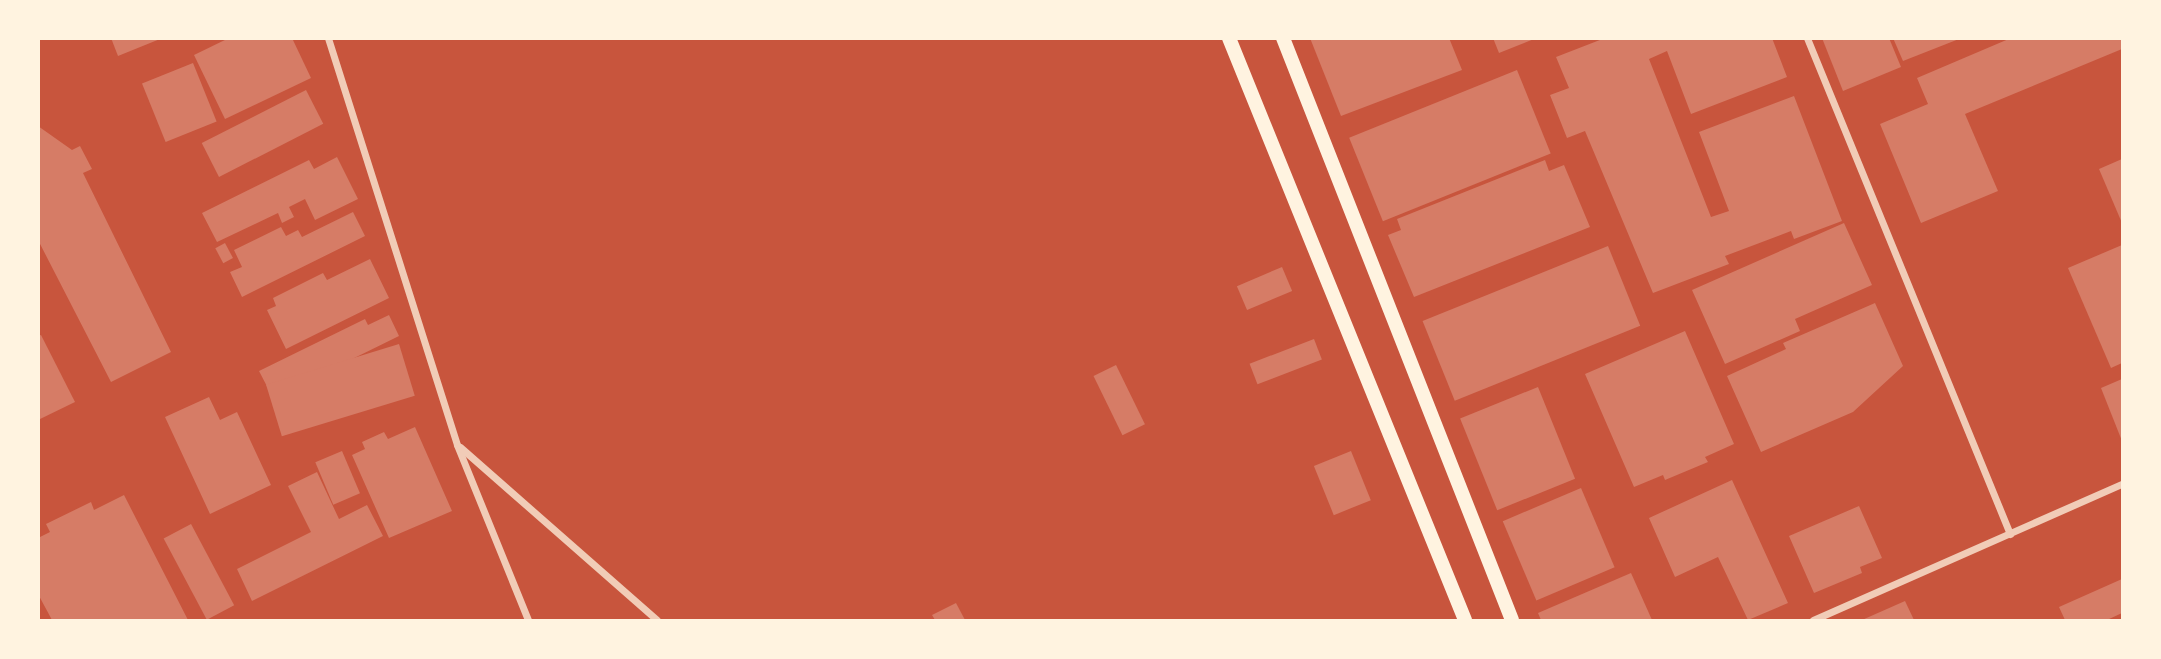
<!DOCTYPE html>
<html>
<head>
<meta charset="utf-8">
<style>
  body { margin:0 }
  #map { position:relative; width:2161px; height:659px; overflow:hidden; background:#c8553d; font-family:Literata,serif }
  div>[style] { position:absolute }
  .building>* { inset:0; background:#d67c66; transform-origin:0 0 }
  .minor>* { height:7px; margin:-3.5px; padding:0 3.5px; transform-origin:3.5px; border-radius:3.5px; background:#f1ccb7 }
  .secondary>* { height:14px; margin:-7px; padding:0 7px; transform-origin:7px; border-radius:7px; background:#fff3e0 }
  span { translate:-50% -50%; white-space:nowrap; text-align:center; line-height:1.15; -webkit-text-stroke:5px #fff3e0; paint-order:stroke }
  .frame { position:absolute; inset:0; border:40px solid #fff3e0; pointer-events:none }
</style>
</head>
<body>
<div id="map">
  <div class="building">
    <i style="clip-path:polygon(111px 38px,160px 38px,160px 39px,118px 56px)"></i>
    <i style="clip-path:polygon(229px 38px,292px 38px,311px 78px,225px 119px,194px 55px)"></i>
    <i style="clip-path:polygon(1310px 38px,1449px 38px,1462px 70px,1341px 116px)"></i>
    <i style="clip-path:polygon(1493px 38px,1534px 38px,1534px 39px,1499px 53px)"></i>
    <i style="clip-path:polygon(1605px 38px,1772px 38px,1787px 77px,1691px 114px,1667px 51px,1649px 59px,1711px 217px,1729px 211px,1699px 132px,1794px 96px,1842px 221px,1794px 239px,1791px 231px,1725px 256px,1729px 264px,1653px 293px,1585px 131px,1567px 138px,1550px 95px,1569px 88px,1556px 57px)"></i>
    <i style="clip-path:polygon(1822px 38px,1889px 38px,1901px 67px,1843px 91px)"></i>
    <i style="clip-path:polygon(1893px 38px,1959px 38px,1959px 39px,1903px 61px)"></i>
    <i style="clip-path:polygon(2011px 38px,2122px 38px,2122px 49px,1965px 114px,1998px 191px,1921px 223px,1880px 124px,1928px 104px,1917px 78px)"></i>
    <i style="left:193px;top:63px;width:63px;height:55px;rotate:68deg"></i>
    <i style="left:1517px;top:70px;width:90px;height:181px;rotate:68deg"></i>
    <i style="left:306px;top:90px;width:38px;height:117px;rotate:63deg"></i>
    <i style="clip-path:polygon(38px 126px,72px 150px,80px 146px,92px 169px,83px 173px,171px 352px,111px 382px,38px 240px)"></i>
    <i style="clip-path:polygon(337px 157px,358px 199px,315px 220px,305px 199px,289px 207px,294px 217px,282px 223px,278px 213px,217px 242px,202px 213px,309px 160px,314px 169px)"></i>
    <i style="clip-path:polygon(2122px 159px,2122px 223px,2099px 169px)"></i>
    <i style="clip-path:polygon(1545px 160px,1549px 171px,1564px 165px,1590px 227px,1414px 297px,1388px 235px,1401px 230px,1397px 219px)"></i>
    <i style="clip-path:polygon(353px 212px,365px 236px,242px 297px,230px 272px,242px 267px,234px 250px,281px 227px,286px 236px,298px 230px,302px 237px)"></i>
    <i style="clip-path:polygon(1844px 223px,1872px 285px,1795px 319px,1800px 331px,1725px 364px,1692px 290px)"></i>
    <i style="left:225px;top:243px;width:17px;height:11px;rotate:62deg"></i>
    <i style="clip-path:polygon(2122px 245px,2122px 363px,2111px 368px,2068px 268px)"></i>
    <i style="left:1608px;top:246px;width:86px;height:200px;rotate:68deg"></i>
    <i style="clip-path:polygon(370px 259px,389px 298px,286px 349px,267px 310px,276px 306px,273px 298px,323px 273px,327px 280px)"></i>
    <i style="left:1282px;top:267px;width:26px;height:49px;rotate:67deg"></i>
    <i style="clip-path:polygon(1875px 303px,1903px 366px,1853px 412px,1761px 452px,1727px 376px,1786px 349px,1783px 343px)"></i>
    <i style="clip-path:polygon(389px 315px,399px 336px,273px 398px,259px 371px,365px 319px,368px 325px)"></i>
    <i style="clip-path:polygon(1685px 331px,1734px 444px,1705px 457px,1708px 462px,1665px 480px,1663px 475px,1634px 487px,1585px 374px)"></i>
    <i style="clip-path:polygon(41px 335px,75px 402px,38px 420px,38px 336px)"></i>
    <i style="left:1314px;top:339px;width:22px;height:69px;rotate:69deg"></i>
    <i style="left:399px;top:344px;width:54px;height:139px;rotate:73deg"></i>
    <i style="left:1116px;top:365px;width:66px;height:25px;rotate:64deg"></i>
    <i style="clip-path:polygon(2122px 379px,2122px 441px,2101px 388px)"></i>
    <i style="left:1538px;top:387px;width:99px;height:84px;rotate:68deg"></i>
    <i style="clip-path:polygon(209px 397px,220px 420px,237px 412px,271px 485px,210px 514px,165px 417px)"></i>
    <i style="clip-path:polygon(415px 427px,452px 511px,389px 538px,352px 455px,365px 449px,362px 442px,384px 432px,388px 439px)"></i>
    <i style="left:342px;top:451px;width:46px;height:29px;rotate:67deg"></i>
    <i style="left:1351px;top:451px;width:53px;height:40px;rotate:68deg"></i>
    <i style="clip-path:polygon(317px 472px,339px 519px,367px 505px,383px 536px,252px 601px,237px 569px,311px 532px,288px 486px)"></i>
    <i style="clip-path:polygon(1732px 480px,1788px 603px,1748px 620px,1718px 557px,1675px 577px,1649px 518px)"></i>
    <i style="left:1581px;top:488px;width:86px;height:85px;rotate:67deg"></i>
    <i style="clip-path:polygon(124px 495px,188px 620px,52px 620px,38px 594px,38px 538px,50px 532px,46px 524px,91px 502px,94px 510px)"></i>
    <i style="clip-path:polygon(1859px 506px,1882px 558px,1860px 567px,1862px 573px,1814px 593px,1789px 536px)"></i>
    <i style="left:191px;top:524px;width:92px;height:31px;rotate:62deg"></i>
    <i style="clip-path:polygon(1631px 573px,1652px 620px,1541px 620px,1538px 613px)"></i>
    <i style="clip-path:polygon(2122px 579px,2122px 613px,2107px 620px,2065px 620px,2059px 607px)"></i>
    <i style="clip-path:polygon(1905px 601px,1914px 620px,1862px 620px)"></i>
    <i style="clip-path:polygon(956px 603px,965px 620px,935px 620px,932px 615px)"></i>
  </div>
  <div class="minor">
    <i style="left:328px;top:38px;width:427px;rotate:72.4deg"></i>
    <i style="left:457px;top:445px;width:189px;rotate:67.9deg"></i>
    <i style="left:1807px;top:38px;width:536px;rotate:67.74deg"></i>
    <i style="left:460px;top:447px;width:262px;rotate:41.3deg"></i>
    <i style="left:1813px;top:620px;width:338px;rotate:-23.8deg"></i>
  </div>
  <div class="secondary">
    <i style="left:1229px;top:38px;width:628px;rotate:67.93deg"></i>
    <i style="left:1283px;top:38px;width:625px;rotate:68.52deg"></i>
  </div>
  <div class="frame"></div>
</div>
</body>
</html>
